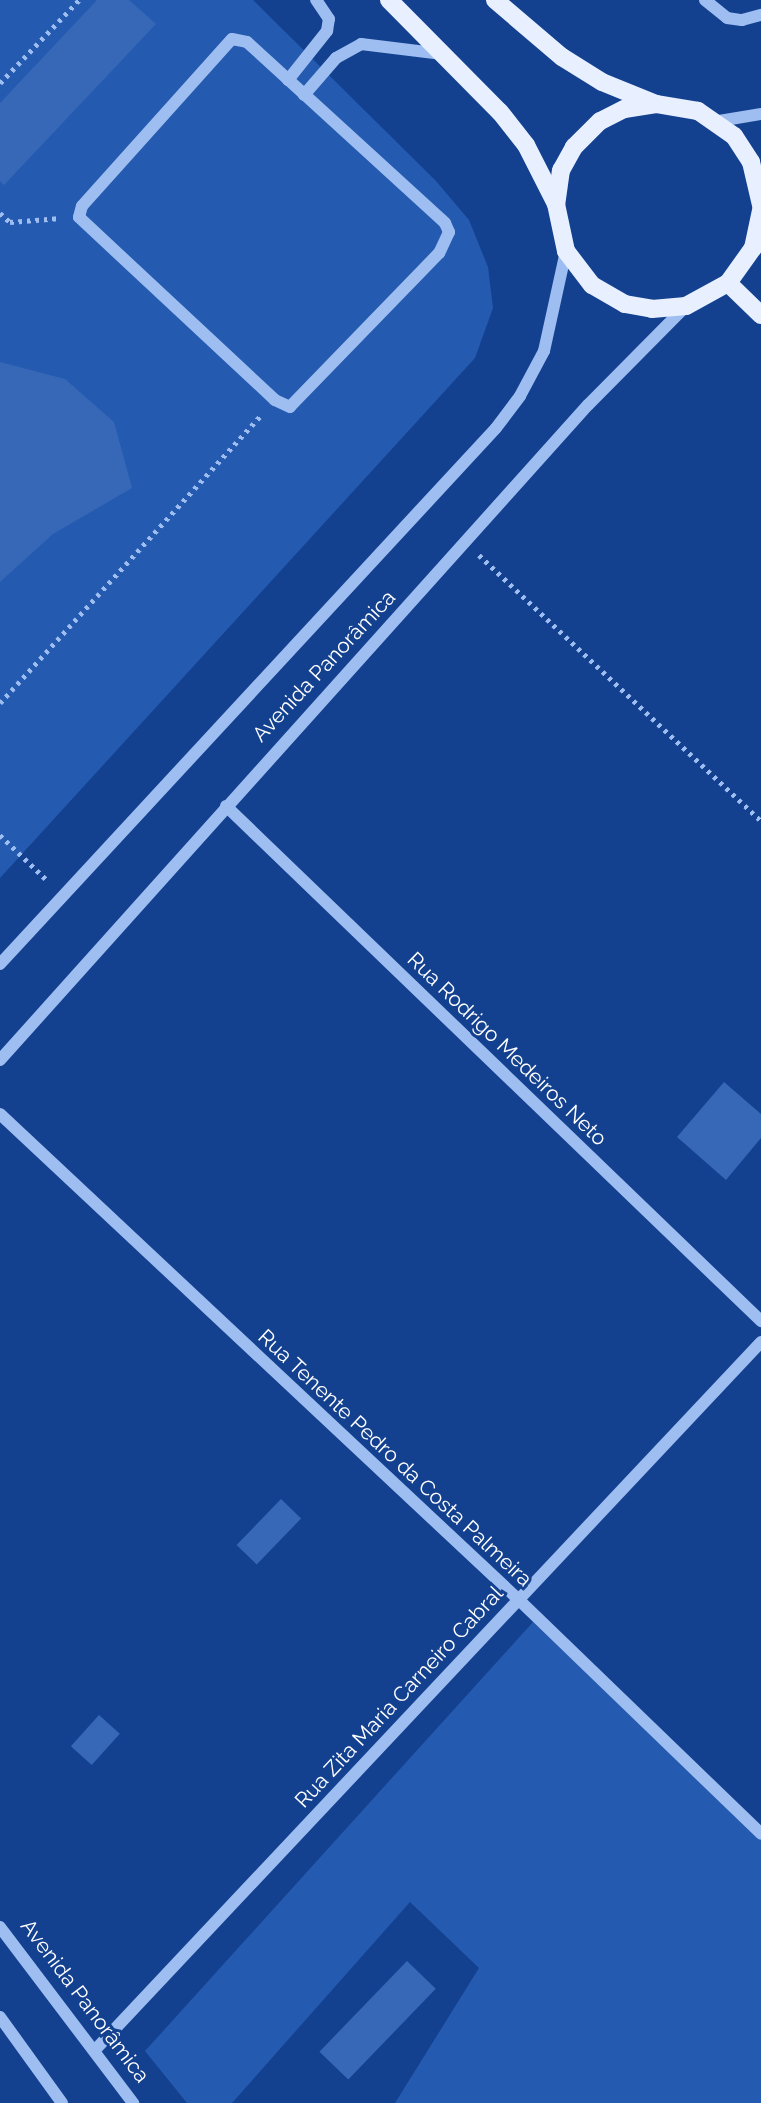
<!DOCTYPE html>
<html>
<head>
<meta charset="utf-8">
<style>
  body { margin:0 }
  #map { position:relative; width:761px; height:2103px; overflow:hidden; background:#134190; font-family:Raleway,sans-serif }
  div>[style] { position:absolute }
  .green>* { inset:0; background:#245aaf }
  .building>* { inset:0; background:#3668b7; transform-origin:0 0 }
  .path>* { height:4.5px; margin-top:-2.25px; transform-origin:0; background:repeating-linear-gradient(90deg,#9ebef2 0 3.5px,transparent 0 8.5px) }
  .minor>* { height:12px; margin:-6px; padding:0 6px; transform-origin:6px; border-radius:6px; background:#9ebef2 }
  .major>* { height:18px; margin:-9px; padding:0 9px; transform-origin:9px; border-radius:9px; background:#e8f0ff }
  span { translate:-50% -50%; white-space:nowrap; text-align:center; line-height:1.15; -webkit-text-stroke:6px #134190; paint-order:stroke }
  .street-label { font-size:21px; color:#fff }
</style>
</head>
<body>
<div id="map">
  <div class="green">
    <i style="clip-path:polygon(0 0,253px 0,436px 181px,469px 220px,488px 267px,493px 308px,475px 358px,0 878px)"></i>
    <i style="clip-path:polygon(533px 1622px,761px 1838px,761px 2103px,395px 2103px,479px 1968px,410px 1902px,232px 2103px,187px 2103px,145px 2051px)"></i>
  </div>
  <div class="building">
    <i style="clip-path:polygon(97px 0,129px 0,156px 24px,4px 185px,0 181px,0 103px)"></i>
    <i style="clip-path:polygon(0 362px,65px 379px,114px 422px,132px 488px,53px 534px,0 582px)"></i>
    <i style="clip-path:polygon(724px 1082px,761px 1114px,761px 1138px,726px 1180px,677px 1137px)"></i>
    <i style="left:281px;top:1499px;width:28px;height:64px;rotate:44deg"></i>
    <i style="left:99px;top:1715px;width:28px;height:42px;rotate:42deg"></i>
    <i style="left:407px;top:1961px;width:40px;height:126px;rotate:44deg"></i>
  </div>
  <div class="path">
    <i style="left:0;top:83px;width:115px;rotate:-46.4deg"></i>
    <i style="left:0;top:213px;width:13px;rotate:42deg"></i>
    <i style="left:10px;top:222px;width:51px;rotate:-4.5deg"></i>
    <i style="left:479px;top:555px;width:388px;rotate:43.3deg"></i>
    <i style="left:0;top:703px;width:387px;rotate:-47.8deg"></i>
    <i style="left:0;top:835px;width:66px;rotate:43.8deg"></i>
  </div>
  <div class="minor">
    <i style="left:705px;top:0;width:28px;rotate:39deg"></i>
    <i style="left:727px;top:18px;width:15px;rotate:8deg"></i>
    <i style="left:742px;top:20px;width:20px;rotate:-15deg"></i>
    <i style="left:232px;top:39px;width:15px;rotate:11deg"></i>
    <i style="left:247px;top:42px;width:268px;rotate:42.4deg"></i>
    <i style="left:445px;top:223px;width:10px;rotate:66deg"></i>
    <i style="left:449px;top:232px;width:23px;rotate:115deg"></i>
    <i style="left:439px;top:253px;width:214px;rotate:134.1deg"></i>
    <i style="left:290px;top:407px;width:17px;rotate:-155deg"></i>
    <i style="left:275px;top:400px;width:268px;rotate:-137deg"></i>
    <i style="left:79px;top:217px;width:11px;rotate:-75deg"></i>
    <i style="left:82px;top:206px;width:224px;rotate:-48.1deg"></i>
    <i style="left:288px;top:80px;width:63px;rotate:-51.5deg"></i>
    <i style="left:327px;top:31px;width:12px;rotate:-81deg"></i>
    <i style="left:329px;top:19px;width:23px;rotate:-124deg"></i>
    <i style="left:304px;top:95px;width:49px;rotate:-49.1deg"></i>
    <i style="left:336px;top:58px;width:29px;rotate:-29deg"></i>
    <i style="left:361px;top:44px;width:82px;rotate:7deg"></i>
    <i style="left:713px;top:122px;width:49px;rotate:-9.5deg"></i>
    <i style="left:226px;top:806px;width:743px;rotate:43.91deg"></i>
    <i style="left:0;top:964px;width:730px;rotate:-47.22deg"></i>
    <i style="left:496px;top:428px;width:40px;rotate:-53deg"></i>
    <i style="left:520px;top:396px;width:51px;rotate:-61.9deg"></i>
    <i style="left:544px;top:351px;width:102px;rotate:-77.6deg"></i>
    <i style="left:0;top:1060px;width:880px;rotate:-48.09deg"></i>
    <i style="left:588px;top:405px;width:139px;rotate:-45.3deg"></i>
    <i style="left:0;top:1114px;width:710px;rotate:43.12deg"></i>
    <i style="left:518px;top:1599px;width:338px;rotate:44deg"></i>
    <i style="left:0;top:1927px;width:221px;rotate:52.9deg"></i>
    <i style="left:0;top:2017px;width:106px;rotate:54.2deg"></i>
    <i style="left:95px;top:2050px;width:972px;rotate:-46.75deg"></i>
  </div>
  <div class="major">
    <i style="left:389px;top:0;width:158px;rotate:45.3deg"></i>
    <i style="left:500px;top:112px;width:42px;rotate:51.8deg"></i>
    <i style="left:526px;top:145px;width:66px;rotate:63deg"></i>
    <i style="left:495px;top:0;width:88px;rotate:40.4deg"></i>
    <i style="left:562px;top:57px;width:47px;rotate:32deg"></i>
    <i style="left:602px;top:82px;width:58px;rotate:22.2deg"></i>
    <i style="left:761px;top:205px;width:44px;rotate:-103.1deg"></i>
    <i style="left:751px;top:162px;width:31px;rotate:-123deg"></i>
    <i style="left:734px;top:136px;width:44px;rotate:-145.2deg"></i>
    <i style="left:698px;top:111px;width:43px;rotate:-170.5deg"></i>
    <i style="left:656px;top:104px;width:32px;rotate:171deg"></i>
    <i style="left:624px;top:109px;width:27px;rotate:153deg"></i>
    <i style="left:600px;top:121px;width:37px;rotate:135deg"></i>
    <i style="left:574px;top:147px;width:26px;rotate:119deg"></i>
    <i style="left:561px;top:170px;width:34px;rotate:98deg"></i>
    <i style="left:556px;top:204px;width:48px;rotate:78deg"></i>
    <i style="left:566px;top:251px;width:43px;rotate:52.6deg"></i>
    <i style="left:592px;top:285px;width:38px;rotate:30deg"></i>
    <i style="left:625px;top:304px;width:27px;rotate:10deg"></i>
    <i style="left:652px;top:309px;width:34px;rotate:-5deg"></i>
    <i style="left:686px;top:306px;width:48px;rotate:-28.7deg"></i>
    <i style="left:728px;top:283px;width:43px;rotate:-54.5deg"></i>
    <i style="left:753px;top:248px;width:39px;rotate:-78deg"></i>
    <i style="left:728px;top:283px;width:46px;rotate:44.1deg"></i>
  </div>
  <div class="street-label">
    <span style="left:324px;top:666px;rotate:-47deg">Avenida Panorâmica</span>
    <span style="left:507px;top:1049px;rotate:44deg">Rua Rodrigo Medeiros Neto</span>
    <span style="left:395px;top:1458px;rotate:43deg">Rua Tenente Pedro da Costa Palmeira</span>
    <span style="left:399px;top:1697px;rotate:-47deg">Rua Zita Maria Carneiro Cabral</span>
    <span style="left:85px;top:2001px;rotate:53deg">Avenida Panorâmica</span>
  </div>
</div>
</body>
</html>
